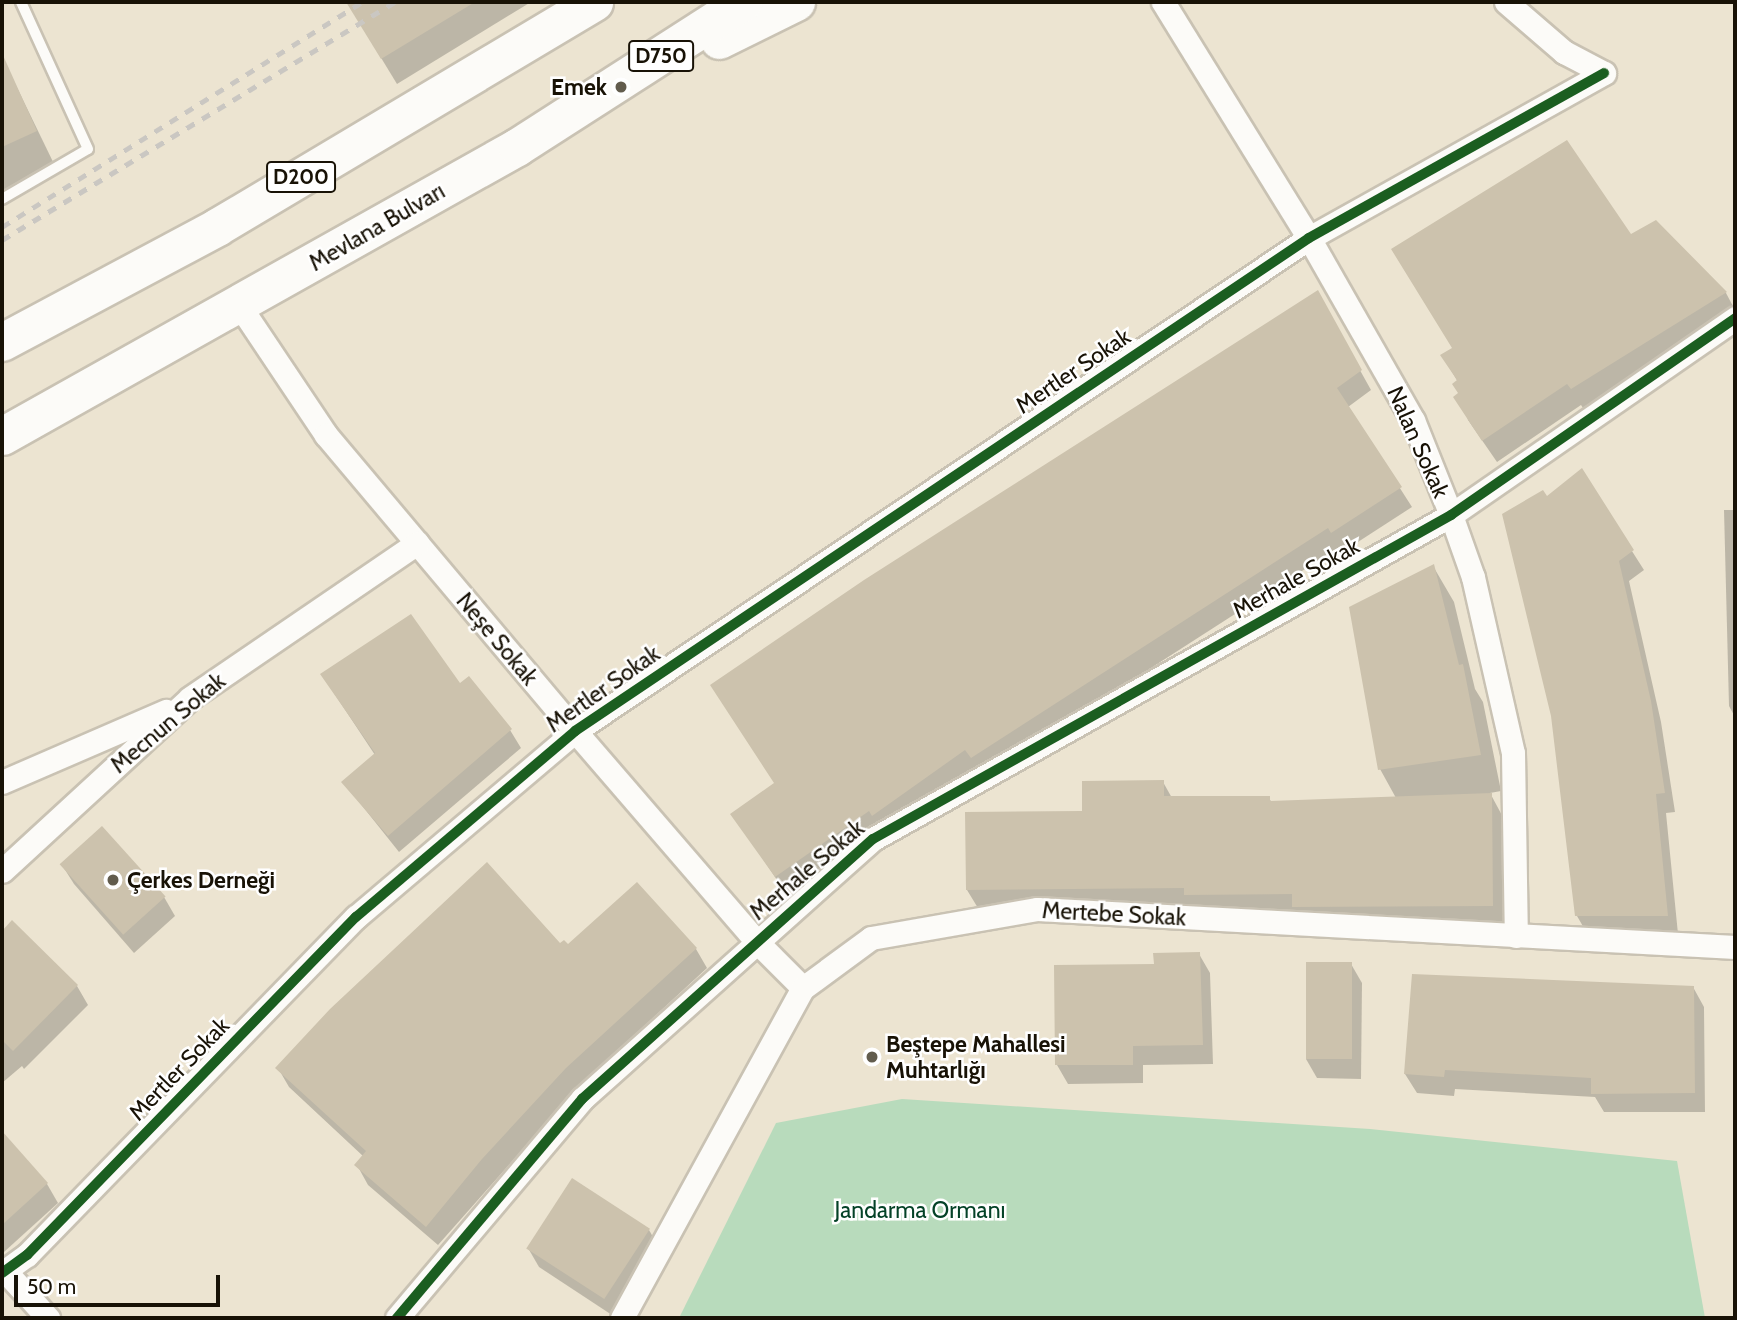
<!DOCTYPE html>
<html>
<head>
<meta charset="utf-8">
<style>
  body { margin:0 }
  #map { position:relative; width:1737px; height:1320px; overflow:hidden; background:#ece4d1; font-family:Cabin,sans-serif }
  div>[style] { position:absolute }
  .green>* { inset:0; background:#b8dbbc }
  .shadow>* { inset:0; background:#0003 }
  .building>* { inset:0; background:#ccc2ad; transform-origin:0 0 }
  .roads { filter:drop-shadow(2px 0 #c9c2b3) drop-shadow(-2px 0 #c9c2b3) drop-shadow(0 2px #c9c2b3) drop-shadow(0 -2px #c9c2b3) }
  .service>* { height:10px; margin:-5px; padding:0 5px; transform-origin:5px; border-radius:5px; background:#fcfbf8 }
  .minor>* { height:23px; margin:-11.5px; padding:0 11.5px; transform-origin:11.5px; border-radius:11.5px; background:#fcfbf8 }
  .trunk>* { height:37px; margin:-18.5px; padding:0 18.5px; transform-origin:18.5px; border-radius:18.5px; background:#fcfbf8 }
  .rail>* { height:5px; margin-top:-2.5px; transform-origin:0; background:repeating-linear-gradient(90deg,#cac7c2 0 9px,transparent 0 18px) }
  .cycleway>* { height:10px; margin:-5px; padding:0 5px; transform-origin:5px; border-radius:5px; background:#1b5e20 }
  .dots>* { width:19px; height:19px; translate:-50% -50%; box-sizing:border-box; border:4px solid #fff; border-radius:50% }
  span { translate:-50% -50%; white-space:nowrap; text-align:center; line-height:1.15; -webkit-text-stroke:5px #fff; paint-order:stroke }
  .shield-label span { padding:2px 5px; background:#fff; border:2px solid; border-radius:5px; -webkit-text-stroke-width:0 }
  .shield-label { font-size:21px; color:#181206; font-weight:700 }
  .poi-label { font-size:23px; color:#181206; font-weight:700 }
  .right { translate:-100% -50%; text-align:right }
  .left { translate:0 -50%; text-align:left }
  .street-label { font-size:23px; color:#181206 }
  .park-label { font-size:23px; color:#044227 }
  .frame { position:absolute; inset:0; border:4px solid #181206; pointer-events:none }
  .scale { position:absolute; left:14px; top:1275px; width:206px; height:32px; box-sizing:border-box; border:4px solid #181206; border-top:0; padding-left:9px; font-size:21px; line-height:24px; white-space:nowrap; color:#181206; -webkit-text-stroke:5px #fff; paint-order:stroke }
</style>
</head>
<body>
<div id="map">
  <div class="green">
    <i style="clip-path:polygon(902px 1099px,1370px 1129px,1677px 1161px,1705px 1318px,679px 1318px,776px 1123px)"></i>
  </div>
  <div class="shadow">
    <i style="clip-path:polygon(347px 2px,531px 2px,397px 84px)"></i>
    <i style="clip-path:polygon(6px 65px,56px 168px,2px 193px,2px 67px)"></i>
    <i style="clip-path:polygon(1656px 222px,1726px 293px,1735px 310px,1585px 411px,1581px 405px,1497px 462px,1468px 420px,1458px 382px,1442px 355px)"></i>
    <i style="clip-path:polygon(1317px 293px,1371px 390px,1348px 407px,1412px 507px,1344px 551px,1341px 546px,983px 776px,881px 829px,787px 895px,733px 814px,775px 784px)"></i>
    <i style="clip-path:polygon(1581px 471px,1644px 570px,1629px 581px,1661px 722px,1675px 812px,1666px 813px,1678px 934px,1588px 935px,1577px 916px,1546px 499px)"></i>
    <i style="clip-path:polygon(1724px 510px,1735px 510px,1735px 717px,1729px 706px)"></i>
    <i style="clip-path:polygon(1433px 566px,1454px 602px,1475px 689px,1483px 702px,1501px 791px,1490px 793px,1504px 819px,1506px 929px,981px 913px,967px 890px,1084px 813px,1163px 782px,1172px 798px,1269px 798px,1272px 803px,1396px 798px,1380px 769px)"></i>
    <i style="clip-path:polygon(322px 675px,460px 686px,510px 730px,521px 748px,399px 852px,344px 783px,375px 755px)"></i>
    <i style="clip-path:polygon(62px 865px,164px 897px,175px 916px,134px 953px,74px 884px)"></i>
    <i style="clip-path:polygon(636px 885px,696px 949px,707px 968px,577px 1088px,438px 1245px,368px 1185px,357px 1165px,364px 1157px,289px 1087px,278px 1068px,560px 946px,568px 947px)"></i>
    <i style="clip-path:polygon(12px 923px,77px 986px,88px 1005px,24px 1069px,22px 1066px,2px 1083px,2px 933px)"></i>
    <i style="clip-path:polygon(1199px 954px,1210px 973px,1213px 1064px,1143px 1065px,1143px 1083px,1068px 1084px,1057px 1065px,1156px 966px)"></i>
    <i style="clip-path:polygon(1351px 964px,1362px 983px,1361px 1079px,1317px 1078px,1306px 1059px)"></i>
    <i style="clip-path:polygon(1693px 987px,1704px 1007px,1705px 1112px,1604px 1112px,1595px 1097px,1455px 1089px,1454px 1096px,1417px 1093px,1405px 1074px)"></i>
    <i style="clip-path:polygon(2px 1134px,47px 1184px,58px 1203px,4px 1252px)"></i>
    <i style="clip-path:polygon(649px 1230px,660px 1249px,615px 1317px,539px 1267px,528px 1248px)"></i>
  </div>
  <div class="building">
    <i style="clip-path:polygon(346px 2px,475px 2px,381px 59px)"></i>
    <i style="clip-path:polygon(2px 53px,37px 131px,2px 147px)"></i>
    <i style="clip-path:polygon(1567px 140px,1631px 234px,1656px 220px,1727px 292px,1571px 389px,1567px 384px,1482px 441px,1453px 397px,1458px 393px,1452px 384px,1457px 380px,1440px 355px,1452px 348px,1391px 249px)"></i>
    <i style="clip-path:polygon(1318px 290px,1362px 370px,1337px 388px,1402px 487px,1331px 533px,1328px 528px,971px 758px,965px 750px,872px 816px,869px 811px,775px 877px,730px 814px,774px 783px,710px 685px,864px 580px)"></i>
    <i style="clip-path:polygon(1582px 468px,1634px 550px,1619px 561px,1651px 701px,1665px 793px,1656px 794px,1668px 916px,1575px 916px,1551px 716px,1502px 514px,1543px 490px,1547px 496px)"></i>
    <i style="clip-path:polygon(1434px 564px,1459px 665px,1463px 664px,1481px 755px,1378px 770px,1349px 607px)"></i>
    <i style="clip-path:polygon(411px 614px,460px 683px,469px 676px,512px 729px,388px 836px,341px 782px,375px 753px,320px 674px)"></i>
    <i style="clip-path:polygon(1164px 780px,1164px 796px,1270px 796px,1270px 801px,1492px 793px,1493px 906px,1292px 907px,1292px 894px,1184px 895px,1184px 888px,966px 890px,965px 812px,1082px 811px,1082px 781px)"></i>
    <i style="left:102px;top:826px;width:95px;height:57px;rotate:48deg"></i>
    <i style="clip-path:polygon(487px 862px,560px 943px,564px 940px,568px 944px,637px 882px,697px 948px,566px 1068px,482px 1159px,426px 1227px,354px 1165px,366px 1151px,275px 1068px,330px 1009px)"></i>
    <i style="clip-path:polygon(12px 920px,78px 985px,13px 1051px,2px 1040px,2px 931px)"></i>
    <i style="clip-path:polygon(1200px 952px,1203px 1045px,1133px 1046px,1133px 1065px,1055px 1065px,1054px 965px,1154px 964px,1153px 953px)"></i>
    <i style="left:1306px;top:962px;width:46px;height:97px"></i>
    <i style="clip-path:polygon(1412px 974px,1694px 986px,1695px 1093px,1591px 1094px,1591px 1078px,1445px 1070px,1444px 1077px,1404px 1074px)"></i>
    <i style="clip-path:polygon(2px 1131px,48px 1183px,2px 1225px)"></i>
    <i style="left:572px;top:1178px;width:93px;height:84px;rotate:33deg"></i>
  </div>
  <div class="roads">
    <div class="service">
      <i style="left:2px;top:199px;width:99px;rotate:-30.2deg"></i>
      <i style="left:88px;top:149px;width:162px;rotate:-114.5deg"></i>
    </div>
    <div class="minor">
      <i style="left:1163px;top:2px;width:278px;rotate:58.3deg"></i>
      <i style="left:1309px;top:238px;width:210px;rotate:60.3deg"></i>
      <i style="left:1413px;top:420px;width:102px;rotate:68.2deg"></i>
      <i style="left:1451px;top:515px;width:66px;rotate:70.5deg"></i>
      <i style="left:1473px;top:577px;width:180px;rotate:77.2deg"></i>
      <i style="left:1513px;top:753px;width:183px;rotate:89.1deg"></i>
      <i style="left:1506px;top:2px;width:77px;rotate:40.8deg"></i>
      <i style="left:1564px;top:52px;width:45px;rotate:27.7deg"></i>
      <i style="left:239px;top:305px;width:156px;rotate:56.2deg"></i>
      <i style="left:326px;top:435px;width:387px;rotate:49.9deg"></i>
      <i style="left:575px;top:731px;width:277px;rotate:49.2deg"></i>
      <i style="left:756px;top:941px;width:66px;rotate:45deg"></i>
      <i style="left:2px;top:782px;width:179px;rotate:-23.4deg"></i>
      <i style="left:2px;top:871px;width:255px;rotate:-42.6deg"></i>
      <i style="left:190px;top:698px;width:275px;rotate:-34.3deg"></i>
      <i style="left:5px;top:1271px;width:64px;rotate:47.5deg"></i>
      <i style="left:2px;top:1273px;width:31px;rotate:-36deg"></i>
      <i style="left:27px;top:1255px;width:472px;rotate:-45.8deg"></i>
      <i style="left:356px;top:917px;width:287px;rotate:-40.3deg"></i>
      <i style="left:575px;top:731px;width:884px;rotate:-33.89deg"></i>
      <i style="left:1309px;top:238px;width:338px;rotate:-29.2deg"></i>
      <i style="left:397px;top:1318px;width:287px;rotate:-49.8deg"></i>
      <i style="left:582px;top:1099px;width:390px;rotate:-41.8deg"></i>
      <i style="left:873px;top:839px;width:663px;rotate:-29.27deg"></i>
      <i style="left:1451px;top:515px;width:346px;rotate:-34.7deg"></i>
      <i style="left:622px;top:1318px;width:376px;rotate:-61.3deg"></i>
      <i style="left:803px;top:988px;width:84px;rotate:-36.3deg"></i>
      <i style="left:871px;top:938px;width:169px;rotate:-9.9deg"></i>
      <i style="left:1037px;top:909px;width:699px;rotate:3.12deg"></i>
    </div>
    <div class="trunk">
      <i style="left:719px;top:40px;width:86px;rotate:-26.3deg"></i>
      <i style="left:2px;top:342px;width:244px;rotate:-28.1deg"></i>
      <i style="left:217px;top:227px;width:439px;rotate:-30.8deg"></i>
      <i style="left:2px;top:436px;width:591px;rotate:-29.3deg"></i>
      <i style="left:517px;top:147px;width:269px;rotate:-32.7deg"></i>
    </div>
  </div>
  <div class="rail">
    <i style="left:2px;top:227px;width:425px;rotate:-32deg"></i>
    <i style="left:2px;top:240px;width:459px;rotate:-31.2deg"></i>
  </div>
  <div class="cycleway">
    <i style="left:2px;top:1273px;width:31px;rotate:-36deg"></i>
    <i style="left:27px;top:1255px;width:472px;rotate:-45.8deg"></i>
    <i style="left:356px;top:917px;width:287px;rotate:-40.3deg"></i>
    <i style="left:575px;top:731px;width:884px;rotate:-33.89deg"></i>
    <i style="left:1309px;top:238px;width:338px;rotate:-29.2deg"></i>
    <i style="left:397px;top:1318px;width:287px;rotate:-49.8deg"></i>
    <i style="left:582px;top:1099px;width:390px;rotate:-41.8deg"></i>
    <i style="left:873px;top:839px;width:663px;rotate:-29.27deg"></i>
    <i style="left:1451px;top:515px;width:346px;rotate:-34.7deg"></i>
  </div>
  <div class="dots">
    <i style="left:621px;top:87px;background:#625c4d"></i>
    <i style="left:113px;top:880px;background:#625c4d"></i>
    <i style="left:872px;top:1057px;background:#625c4d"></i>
  </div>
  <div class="shield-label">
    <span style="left:661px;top:56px">D750</span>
    <span style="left:301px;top:177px">D200</span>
  </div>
  <div class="poi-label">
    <span class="right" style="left:607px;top:87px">Emek</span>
    <span class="left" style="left:127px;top:880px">Çerkes Derneği</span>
    <span class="left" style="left:886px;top:1057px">Beştepe Mahallesi<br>Muhtarlığı</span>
  </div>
  <div class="street-label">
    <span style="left:377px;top:227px;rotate:-30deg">Mevlana Bulvarı</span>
    <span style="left:1073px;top:371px;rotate:-34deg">Mertler Sokak</span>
    <span style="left:1418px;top:442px;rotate:66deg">Nalan Sokak</span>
    <span style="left:1296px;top:578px;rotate:-29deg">Merhale Sokak</span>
    <span style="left:497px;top:639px;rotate:50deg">Neşe Sokak</span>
    <span style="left:603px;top:689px;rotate:-35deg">Mertler Sokak</span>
    <span style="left:168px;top:723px;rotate:-40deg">Mecnun Sokak</span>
    <span style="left:807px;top:870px;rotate:-40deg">Merhale Sokak</span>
    <span style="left:1114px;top:914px;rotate:3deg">Mertebe Sokak</span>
    <span style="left:179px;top:1069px;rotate:-46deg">Mertler Sokak</span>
  </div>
  <div class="park-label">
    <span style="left:920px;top:1210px">Jandarma Ormanı</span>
  </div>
  <div class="frame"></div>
  <div class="scale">50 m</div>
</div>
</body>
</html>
